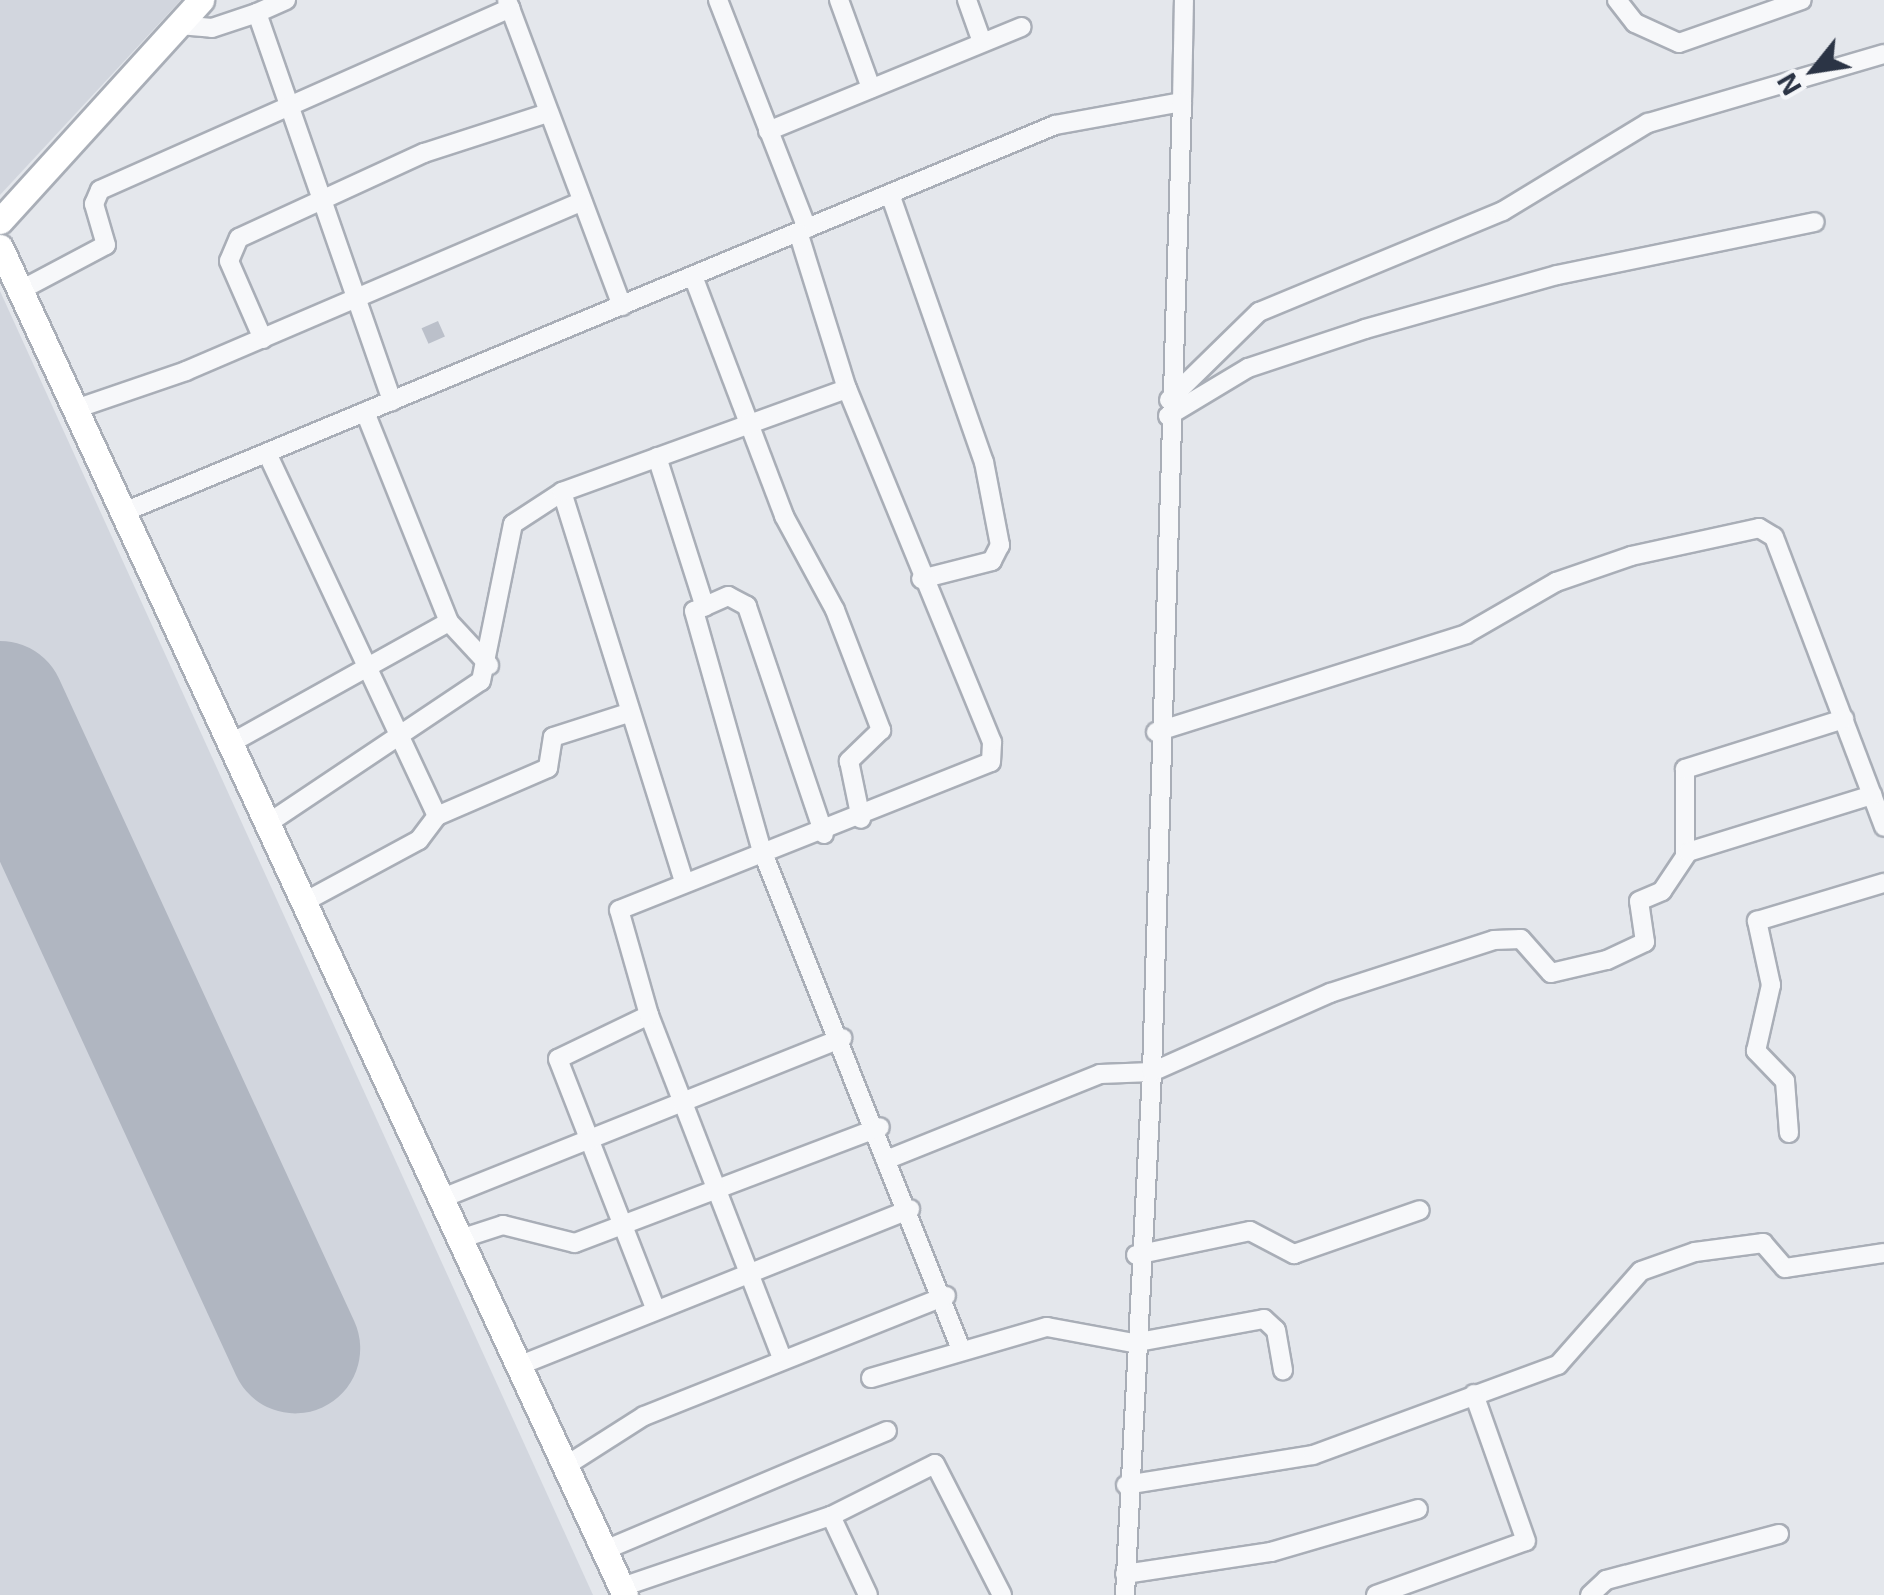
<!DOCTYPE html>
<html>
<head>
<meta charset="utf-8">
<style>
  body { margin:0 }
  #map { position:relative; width:1884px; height:1595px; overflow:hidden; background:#e4e7ec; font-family:"Exo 2",sans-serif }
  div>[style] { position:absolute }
  .built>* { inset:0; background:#d2d6de }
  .runway>* { height:130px; margin:-65px; padding:0 65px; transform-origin:65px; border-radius:65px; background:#b0b6c1 }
  .building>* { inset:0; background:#bbc0ca; transform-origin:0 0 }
  .roads { filter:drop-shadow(2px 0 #a9aeb7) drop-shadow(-2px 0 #a9aeb7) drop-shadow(0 2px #a9aeb7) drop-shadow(0 -2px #a9aeb7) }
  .street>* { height:18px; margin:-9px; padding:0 9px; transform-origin:9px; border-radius:9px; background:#f7f8fa }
  .secondary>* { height:25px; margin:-12.5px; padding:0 12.5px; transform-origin:12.5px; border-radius:12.5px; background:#fff }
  span { translate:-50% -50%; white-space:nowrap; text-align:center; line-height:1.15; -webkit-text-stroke:9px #f4f6f9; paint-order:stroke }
  .north { position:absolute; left:1764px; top:20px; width:100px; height:100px; -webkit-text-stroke:8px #f4f6f9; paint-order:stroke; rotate:240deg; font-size:28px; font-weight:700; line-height:40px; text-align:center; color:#2b3445 }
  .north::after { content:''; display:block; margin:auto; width:35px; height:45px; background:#2b3445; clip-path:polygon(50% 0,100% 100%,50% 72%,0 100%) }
</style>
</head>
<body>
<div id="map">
  <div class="built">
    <i style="clip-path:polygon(0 0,181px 0,0 195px)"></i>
    <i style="clip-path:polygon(0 291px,593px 1595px,0 1595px)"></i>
  </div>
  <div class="runway">
    <i style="left:0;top:706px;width:707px;rotate:65.32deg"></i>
  </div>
  <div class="building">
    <i style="left:438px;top:321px;width:17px;height:18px;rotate:66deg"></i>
  </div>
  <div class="roads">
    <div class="street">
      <i style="left:286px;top:0;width:32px;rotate:156deg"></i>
      <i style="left:257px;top:13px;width:411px;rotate:70.8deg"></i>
      <i style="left:507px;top:0;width:327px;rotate:69.4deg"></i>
      <i style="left:718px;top:0;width:245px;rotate:68.7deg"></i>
      <i style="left:839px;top:0;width:94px;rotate:70deg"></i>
      <i style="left:967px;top:0;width:45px;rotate:70.3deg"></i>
      <i style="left:1617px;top:0;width:29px;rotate:52deg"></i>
      <i style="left:1635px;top:23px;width:48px;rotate:24.4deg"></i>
      <i style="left:1679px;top:43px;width:130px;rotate:-19.3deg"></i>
      <i style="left:179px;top:25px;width:33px;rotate:5deg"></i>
      <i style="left:212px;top:28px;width:47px;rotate:-18.4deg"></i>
      <i style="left:768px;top:131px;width:274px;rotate:-22.3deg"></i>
      <i style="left:890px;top:194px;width:284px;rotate:70.7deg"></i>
      <i style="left:984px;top:462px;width:85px;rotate:79.1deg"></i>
      <i style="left:1000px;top:545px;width:18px;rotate:117deg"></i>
      <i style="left:992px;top:561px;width:73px;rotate:165.8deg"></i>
      <i style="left:693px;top:276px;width:257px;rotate:69.2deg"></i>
      <i style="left:784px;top:516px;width:107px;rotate:61.5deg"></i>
      <i style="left:835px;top:610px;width:129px;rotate:69deg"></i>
      <i style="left:881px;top:730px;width:45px;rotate:135.9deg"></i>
      <i style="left:849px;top:761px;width:59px;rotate:78.3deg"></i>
      <i style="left:21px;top:290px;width:96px;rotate:-27.9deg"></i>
      <i style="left:106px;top:245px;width:43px;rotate:-106.3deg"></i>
      <i style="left:94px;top:204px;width:15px;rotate:-67deg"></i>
      <i style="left:100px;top:190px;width:449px;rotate:-23.9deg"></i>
      <i style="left:263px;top:339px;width:85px;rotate:-113.6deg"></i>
      <i style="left:229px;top:261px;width:25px;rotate:-67deg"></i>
      <i style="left:239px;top:238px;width:204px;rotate:-24.7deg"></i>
      <i style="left:424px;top:153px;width:130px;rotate:-17.9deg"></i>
      <i style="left:1169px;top:400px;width:126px;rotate:-44.4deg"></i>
      <i style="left:1259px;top:312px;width:264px;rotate:-22.5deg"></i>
      <i style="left:1503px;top:211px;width:170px;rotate:-31.3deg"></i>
      <i style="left:1648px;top:123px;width:246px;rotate:-16.3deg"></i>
      <i style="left:78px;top:408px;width:114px;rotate:-18.9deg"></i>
      <i style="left:186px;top:371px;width:431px;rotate:-23.2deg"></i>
      <i style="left:365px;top:412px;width:226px;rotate:68.2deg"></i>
      <i style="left:449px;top:622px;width:59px;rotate:47.1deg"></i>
      <i style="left:1168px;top:416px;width:93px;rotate:-31deg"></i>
      <i style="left:1248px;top:368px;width:123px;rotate:-18.4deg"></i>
      <i style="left:1365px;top:329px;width:199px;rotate:-15.7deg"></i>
      <i style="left:1557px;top:275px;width:263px;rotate:-11.6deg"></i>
      <i style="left:267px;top:453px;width:401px;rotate:64.9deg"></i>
      <i style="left:437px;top:816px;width:30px;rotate:127deg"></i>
      <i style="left:419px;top:840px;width:126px;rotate:151.6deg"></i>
      <i style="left:657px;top:457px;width:157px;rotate:72.3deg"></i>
      <i style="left:562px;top:492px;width:405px;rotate:72.6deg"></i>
      <i style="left:124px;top:512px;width:1008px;rotate:-22.57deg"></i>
      <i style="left:1055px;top:125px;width:129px;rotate:-10.3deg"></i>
      <i style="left:1182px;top:102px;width:102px;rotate:-88.9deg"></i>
      <i style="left:1156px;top:732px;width:325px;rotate:-17.5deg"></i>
      <i style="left:1466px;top:634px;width:104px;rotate:-30deg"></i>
      <i style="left:1556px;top:582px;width:79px;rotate:-19.1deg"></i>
      <i style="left:1631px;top:556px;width:131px;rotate:-12.3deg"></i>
      <i style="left:1759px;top:528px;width:17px;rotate:31deg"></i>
      <i style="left:1774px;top:537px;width:310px;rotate:69.2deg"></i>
      <i style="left:233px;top:742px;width:247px;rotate:-29.1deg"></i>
      <i style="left:437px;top:816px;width:121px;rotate:-23.4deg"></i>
      <i style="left:548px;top:768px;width:31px;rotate:-81deg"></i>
      <i style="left:553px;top:737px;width:76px;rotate:-17.7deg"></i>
      <i style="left:267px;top:824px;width:257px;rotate:-33.8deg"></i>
      <i style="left:481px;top:681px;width:160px;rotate:-78.5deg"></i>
      <i style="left:513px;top:524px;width:59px;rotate:-33.1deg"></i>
      <i style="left:562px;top:492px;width:303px;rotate:-19.9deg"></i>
      <i style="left:847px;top:389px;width:164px;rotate:-107.3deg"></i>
      <i style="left:824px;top:834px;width:241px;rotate:-108.7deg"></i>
      <i style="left:747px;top:606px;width:21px;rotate:-152deg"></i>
      <i style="left:728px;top:596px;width:37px;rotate:156deg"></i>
      <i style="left:694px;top:611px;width:246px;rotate:74.2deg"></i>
      <i style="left:761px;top:848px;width:539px;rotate:68.24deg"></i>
      <i style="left:1685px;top:854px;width:85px;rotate:-90deg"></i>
      <i style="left:1685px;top:769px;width:167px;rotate:-17.5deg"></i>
      <i style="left:649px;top:1015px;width:101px;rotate:154.2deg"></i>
      <i style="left:558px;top:1059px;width:269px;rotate:68.7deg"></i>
      <i style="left:1789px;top:1133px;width:52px;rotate:-94.4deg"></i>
      <i style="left:1785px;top:1081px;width:42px;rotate:-134deg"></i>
      <i style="left:1756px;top:1051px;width:68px;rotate:-77.2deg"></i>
      <i style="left:1771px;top:985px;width:66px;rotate:-102.3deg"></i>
      <i style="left:1757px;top:921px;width:133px;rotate:-16.7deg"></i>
      <i style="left:891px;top:1158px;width:225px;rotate:-21.9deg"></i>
      <i style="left:1100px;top:1074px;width:52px;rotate:-2.2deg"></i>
      <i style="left:1152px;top:1072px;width:195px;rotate:-23.9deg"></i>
      <i style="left:1330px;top:993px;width:172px;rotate:-17.9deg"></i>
      <i style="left:1494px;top:940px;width:27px;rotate:-2deg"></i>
      <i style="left:1521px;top:939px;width:45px;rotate:48.6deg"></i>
      <i style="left:1551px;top:973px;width:57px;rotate:-13.1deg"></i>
      <i style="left:1607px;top:960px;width:42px;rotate:-25.3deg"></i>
      <i style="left:1645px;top:942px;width:41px;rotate:-98.3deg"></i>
      <i style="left:1639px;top:901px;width:25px;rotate:-23deg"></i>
      <i style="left:1662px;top:891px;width:47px;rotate:-56.3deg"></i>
      <i style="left:1688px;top:852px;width:193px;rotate:-17.2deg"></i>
      <i style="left:445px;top:1197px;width:428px;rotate:-21.8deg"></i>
      <i style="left:463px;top:1238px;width:42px;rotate:-18deg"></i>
      <i style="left:503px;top:1225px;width:74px;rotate:14deg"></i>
      <i style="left:575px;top:1243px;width:326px;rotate:-20.8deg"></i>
      <i style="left:1136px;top:1255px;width:116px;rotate:-11.9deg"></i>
      <i style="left:1250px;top:1231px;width:50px;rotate:27.6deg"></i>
      <i style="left:1294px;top:1254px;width:133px;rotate:-19.2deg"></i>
      <i style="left:782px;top:1358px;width:368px;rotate:-111.2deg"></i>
      <i style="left:649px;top:1015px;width:109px;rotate:-105.9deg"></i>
      <i style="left:619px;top:910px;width:400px;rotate:-21.7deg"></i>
      <i style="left:991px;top:762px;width:20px;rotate:-87deg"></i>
      <i style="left:992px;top:742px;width:382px;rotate:-112.3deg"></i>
      <i style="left:523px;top:1364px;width:417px;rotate:-21.8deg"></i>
      <i style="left:871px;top:1378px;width:183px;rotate:-16.2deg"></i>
      <i style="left:1047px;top:1327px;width:87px;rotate:10.5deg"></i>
      <i style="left:1133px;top:1343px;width:133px;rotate:-10.4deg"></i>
      <i style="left:1264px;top:1319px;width:16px;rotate:43deg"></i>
      <i style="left:1276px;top:1330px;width:41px;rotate:80.1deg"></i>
      <i style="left:567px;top:1465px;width:91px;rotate:-32.5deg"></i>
      <i style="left:644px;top:1416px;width:325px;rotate:-21.7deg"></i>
      <i style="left:1126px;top:1485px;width:189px;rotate:-9.1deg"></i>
      <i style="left:1313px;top:1455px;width:261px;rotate:-20.2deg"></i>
      <i style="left:1558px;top:1365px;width:125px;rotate:-48.6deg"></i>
      <i style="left:1641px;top:1271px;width:57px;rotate:-19.4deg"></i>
      <i style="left:1695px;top:1252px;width:69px;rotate:-7.5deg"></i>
      <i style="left:1763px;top:1243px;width:33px;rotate:49deg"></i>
      <i style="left:1785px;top:1268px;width:100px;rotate:-8.6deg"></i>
      <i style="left:831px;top:1516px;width:87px;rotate:64.9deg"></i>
      <i style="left:605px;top:1550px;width:306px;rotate:-22.9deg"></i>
      <i style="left:1125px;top:1574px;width:148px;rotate:-8.6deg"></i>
      <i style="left:1271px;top:1552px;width:153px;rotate:-16.3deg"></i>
      <i style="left:622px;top:1587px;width:221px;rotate:-18.8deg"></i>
      <i style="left:831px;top:1516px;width:116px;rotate:-26.6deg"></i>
      <i style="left:935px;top:1464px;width:147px;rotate:62.9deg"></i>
      <i style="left:1125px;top:1595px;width:524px;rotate:-87.04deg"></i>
      <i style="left:1152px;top:1072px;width:970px;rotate:-88.23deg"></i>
      <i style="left:1376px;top:1595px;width:159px;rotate:-19.8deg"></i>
      <i style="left:1526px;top:1541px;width:156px;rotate:-109.5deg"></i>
      <i style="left:1590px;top:1595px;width:22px;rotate:-43deg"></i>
      <i style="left:1606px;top:1580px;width:179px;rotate:-14.9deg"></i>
    </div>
    <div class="secondary">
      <i style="left:0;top:221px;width:299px;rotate:-47.7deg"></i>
      <i style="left:0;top:247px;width:1486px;rotate:65.13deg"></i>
    </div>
  </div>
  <div class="north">N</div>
</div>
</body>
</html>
